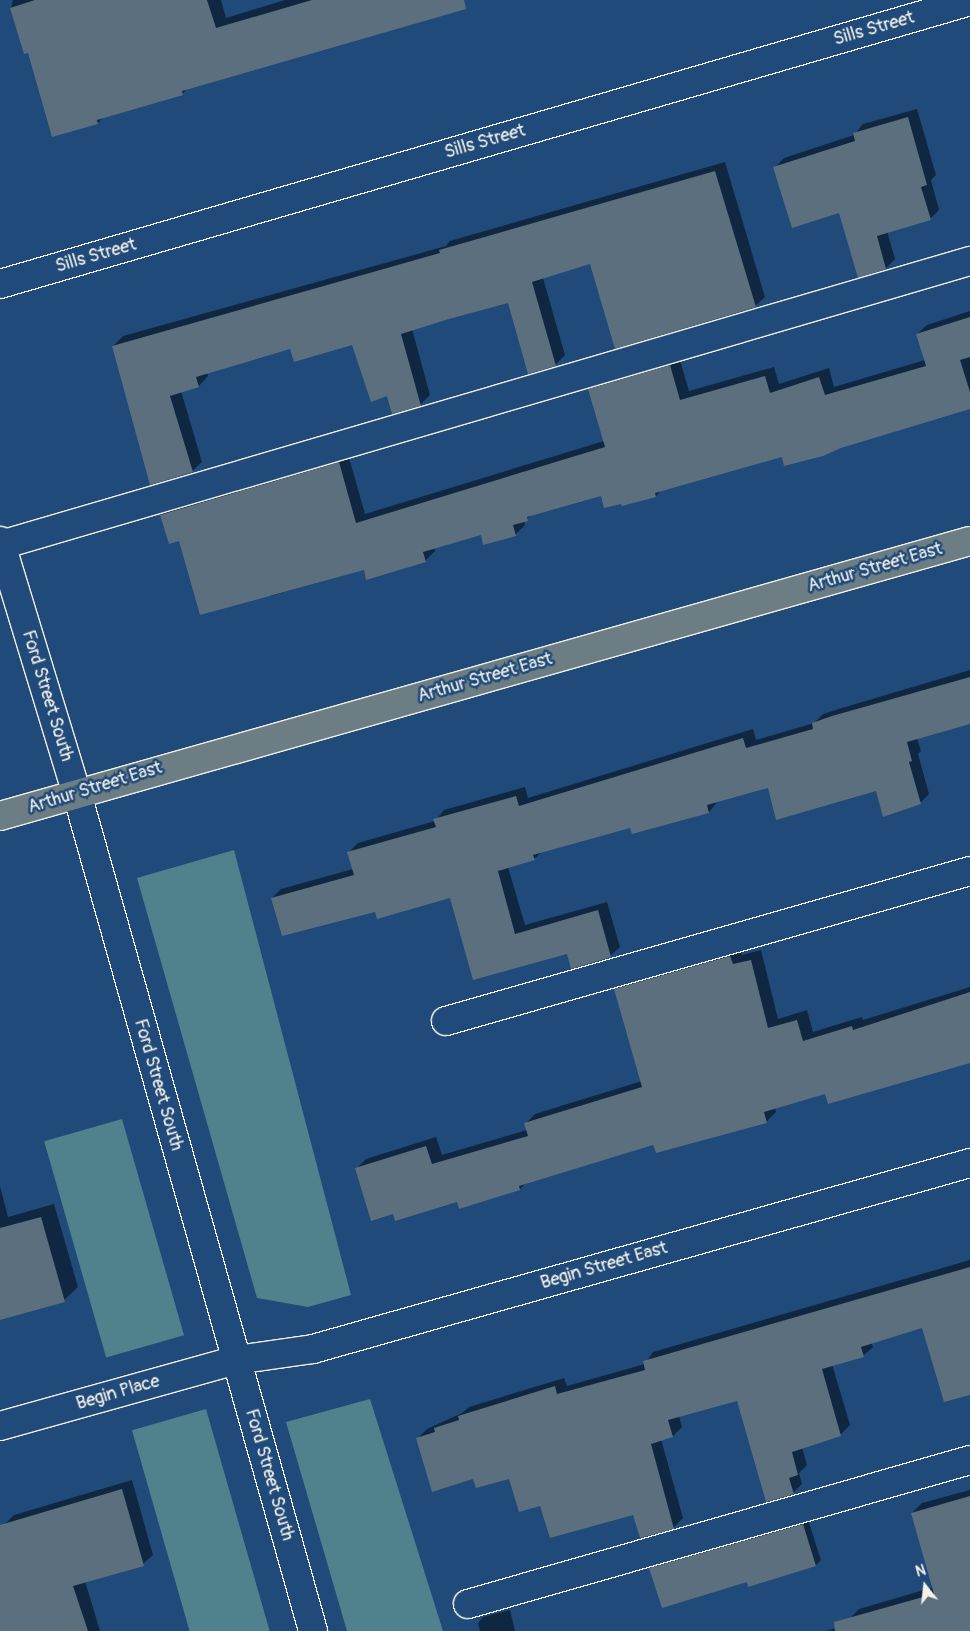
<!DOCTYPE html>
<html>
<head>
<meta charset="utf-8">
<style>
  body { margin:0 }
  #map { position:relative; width:970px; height:1631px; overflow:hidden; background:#1f4a7a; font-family:Pangolin,sans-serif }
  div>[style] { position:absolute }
  .green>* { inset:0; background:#4f828d; transform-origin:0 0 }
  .shadow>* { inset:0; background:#0007 }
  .building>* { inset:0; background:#5c6f7e }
  .roads { filter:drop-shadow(1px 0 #f4f1e8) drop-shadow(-1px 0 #f4f1e8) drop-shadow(0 1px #f4f1e8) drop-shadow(0 -1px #f4f1e8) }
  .minor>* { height:28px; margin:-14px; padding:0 14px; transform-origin:14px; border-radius:14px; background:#1f4a7a }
  .major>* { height:28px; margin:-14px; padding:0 14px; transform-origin:14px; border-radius:14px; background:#6c7e84 }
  span { translate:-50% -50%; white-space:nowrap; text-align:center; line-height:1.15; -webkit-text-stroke:5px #1f4a7a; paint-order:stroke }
  .street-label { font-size:18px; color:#f4f1e8 }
  .north { position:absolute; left:900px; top:1561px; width:50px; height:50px; -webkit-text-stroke:4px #1f4a7a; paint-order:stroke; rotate:344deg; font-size:14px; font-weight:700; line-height:20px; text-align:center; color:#f4f1e8 }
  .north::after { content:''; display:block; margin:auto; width:18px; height:22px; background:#f4f1e8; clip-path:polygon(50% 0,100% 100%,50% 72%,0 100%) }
</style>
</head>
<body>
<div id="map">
  <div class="green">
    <i style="clip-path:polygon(234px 850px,351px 1295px,308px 1307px,257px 1298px,137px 878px)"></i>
    <i style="left:122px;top:1119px;width:225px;height:81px;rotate:74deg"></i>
    <i style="clip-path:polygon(370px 1399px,443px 1631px,347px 1631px,286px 1422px)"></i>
    <i style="left:206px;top:1409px;width:231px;height:77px;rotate:74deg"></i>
  </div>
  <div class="shadow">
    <i style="clip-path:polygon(13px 0,221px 0,226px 18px,285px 0,456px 0,189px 87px,182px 94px,104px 116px,98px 123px,29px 51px,11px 8px)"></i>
    <i style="clip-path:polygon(917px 109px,936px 175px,931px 180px,939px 210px,930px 219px,887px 231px,895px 259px,886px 268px,840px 212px,775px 167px,784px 158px,854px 135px,863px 124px)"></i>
    <i style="clip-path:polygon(725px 162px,765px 297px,755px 306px,591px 263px,543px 278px,565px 355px,555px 365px,509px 302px,412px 329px,430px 395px,420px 405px,388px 395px,353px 343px,291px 347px,207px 372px,208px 376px,199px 386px,181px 391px,202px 462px,192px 471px,113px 346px,123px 336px,446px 246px,450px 241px)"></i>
    <i style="clip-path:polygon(970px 311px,970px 408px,782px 455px,661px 490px,656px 496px,602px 494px,533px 514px,524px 521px,525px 525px,515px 535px,482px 534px,434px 547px,435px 551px,425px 561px,365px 569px,271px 596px,270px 593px,179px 539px,161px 515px,171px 506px,348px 454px,365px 514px,604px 441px,589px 390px,599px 380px,679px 357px,689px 391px,774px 367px,779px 384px,829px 368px,834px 387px,925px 360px,917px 334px,927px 325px)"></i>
    <i style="clip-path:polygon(970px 670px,970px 723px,917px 738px,921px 751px,918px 754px,929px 794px,920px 803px,877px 789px,769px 786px,718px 801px,709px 812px,631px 826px,542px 852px,534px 859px,508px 867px,525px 925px,607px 902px,620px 947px,610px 956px,568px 953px,474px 979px,451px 896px,376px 911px,272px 898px,281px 889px,353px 869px,349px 852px,358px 843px,435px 821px,444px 810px,525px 787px,528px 798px,753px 729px,756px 740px,814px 723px,823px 714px,842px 708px)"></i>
    <i style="clip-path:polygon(740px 947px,742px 955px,761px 950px,778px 1019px,807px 1010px,813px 1032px,862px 1017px,863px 1020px,970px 987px,970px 1051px,775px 1107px,776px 1112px,766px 1122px,654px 1144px,526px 1183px,520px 1189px,393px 1213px,356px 1169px,366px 1159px,436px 1137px,442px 1155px,527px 1130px,525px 1124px,535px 1114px,642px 1081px,616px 989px,626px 979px)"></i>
    <i style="clip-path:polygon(0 1186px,8px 1217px,54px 1204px,78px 1287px,64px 1300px,0 1319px)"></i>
    <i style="clip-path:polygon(970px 1260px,970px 1393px,923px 1327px,871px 1342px,873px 1347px,863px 1356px,832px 1364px,850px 1425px,840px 1435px,802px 1447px,807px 1465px,799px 1473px,802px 1484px,793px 1493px,738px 1399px,679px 1416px,682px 1427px,673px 1436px,661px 1439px,683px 1518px,674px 1527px,641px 1537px,634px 1513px,541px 1504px,510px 1477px,474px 1477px,417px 1439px,427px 1429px,462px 1413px,469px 1407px,564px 1378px,567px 1386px,645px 1364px,653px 1352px)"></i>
    <i style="clip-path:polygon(132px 1480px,153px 1555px,143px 1564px,85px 1581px,100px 1631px,40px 1631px,0 1617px,0 1531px,4px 1525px,14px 1515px)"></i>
    <i style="clip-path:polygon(970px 1490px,970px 1631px,826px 1631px,851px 1624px,849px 1619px,859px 1609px,934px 1587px,912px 1513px,922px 1503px)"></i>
    <i style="clip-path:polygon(808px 1520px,821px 1560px,816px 1565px,748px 1581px,650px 1569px,655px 1564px)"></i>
    <i style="clip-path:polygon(510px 1610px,515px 1631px,480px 1631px,478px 1623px,483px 1617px)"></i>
  </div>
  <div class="building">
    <i style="clip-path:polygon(35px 0,207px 0,216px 28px,312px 0,464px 0,466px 9px,182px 91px,183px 95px,97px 120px,98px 124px,52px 137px,28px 53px,24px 54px,10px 8px)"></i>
    <i style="clip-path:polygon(908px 117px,927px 185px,921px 187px,931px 220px,877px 236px,886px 269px,858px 278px,839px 213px,792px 228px,773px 167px,855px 141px,853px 133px)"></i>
    <i style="clip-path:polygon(715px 171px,756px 307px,615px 349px,590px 264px,532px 282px,556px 366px,528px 374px,508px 303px,449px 319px,401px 334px,421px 406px,392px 414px,387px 396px,371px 402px,352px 345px,294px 362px,290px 349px,196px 377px,199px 387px,170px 396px,193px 472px,150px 485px,112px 346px,440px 253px,439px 250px)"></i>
    <i style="clip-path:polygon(970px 317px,970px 357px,960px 360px,970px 392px,970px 409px,841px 448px,823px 456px,784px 466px,782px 457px,655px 493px,656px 497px,622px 506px,621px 504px,604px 508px,601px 496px,527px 517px,528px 521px,513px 525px,516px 536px,483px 545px,481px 535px,423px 552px,426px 562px,366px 580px,364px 570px,200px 615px,179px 541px,169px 544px,160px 515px,339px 462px,356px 523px,605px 447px,588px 389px,670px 365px,680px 400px,765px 376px,770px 393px,819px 377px,825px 395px,926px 366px,916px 334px)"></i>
    <i style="clip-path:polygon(970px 677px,970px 724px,907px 742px,912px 761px,909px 762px,921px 804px,883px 817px,876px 791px,776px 820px,768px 788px,707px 805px,709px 813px,632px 834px,630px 828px,533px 855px,535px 860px,498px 871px,515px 934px,598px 910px,611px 957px,571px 969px,567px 954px,473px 980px,450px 898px,377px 919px,375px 912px,282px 936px,271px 898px,354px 875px,347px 852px,436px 827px,433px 819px,516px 796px,519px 806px,743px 738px,746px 748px,813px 729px,812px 723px,832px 716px)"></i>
    <i style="clip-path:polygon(730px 956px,733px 964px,751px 960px,768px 1028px,797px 1020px,803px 1041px,852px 1026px,853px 1030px,970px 992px,970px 1063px,828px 1104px,825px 1094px,764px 1112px,767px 1123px,656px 1153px,653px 1145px,519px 1186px,520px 1190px,459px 1209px,457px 1202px,395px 1221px,393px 1214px,371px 1221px,355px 1168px,426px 1146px,432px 1164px,528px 1136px,524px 1123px,642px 1087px,614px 989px)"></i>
    <i style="clip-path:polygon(41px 1217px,65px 1302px,0 1320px,0 1228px)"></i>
    <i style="clip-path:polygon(970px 1267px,970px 1395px,944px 1402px,922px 1328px,861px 1347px,864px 1357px,822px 1369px,841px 1436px,792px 1452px,798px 1475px,789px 1478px,794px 1494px,766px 1502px,737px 1401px,668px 1420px,673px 1437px,651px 1444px,674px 1529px,640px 1538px,633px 1515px,550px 1538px,540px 1506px,519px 1512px,509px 1479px,476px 1488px,473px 1479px,432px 1492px,416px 1438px,435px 1432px,434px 1428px,459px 1420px,458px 1416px,555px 1386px,557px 1394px,645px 1370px,643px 1361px)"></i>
    <i style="clip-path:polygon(122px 1489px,144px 1566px,73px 1586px,88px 1631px,0 1631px,0 1525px)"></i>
    <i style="clip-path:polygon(970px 1496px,970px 1631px,835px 1631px,834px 1622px,934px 1594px,911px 1513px)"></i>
    <i style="clip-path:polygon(803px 1524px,816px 1566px,748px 1587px,747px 1582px,662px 1608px,649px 1568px)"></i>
  </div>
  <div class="roads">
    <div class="minor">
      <i style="left:0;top:284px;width:1010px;rotate:-16.26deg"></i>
      <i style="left:0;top:541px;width:264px;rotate:73.1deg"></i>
      <i style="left:77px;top:794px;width:870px;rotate:74.25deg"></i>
      <i style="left:1px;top:545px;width:1010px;rotate:-16.34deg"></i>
      <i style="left:446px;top:1021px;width:545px;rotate:-15.97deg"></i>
      <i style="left:0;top:1426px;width:245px;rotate:-15.6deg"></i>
      <i style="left:236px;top:1360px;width:78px;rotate:-8.1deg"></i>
      <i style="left:313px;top:1349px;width:683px;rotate:-15.81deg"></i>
      <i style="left:468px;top:1604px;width:522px;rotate:-16.01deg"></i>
    </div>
    <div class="major">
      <i style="left:0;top:816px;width:1008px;rotate:-15.83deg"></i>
    </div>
  </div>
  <div class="street-label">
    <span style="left:874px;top:29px;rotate:-16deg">Sills Street</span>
    <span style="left:485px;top:142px;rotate:-16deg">Sills Street</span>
    <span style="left:96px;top:256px;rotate:-16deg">Sills Street</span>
    <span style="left:875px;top:568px;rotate:-16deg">Arthur Street East</span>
    <span style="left:485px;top:678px;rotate:-16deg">Arthur Street East</span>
    <span style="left:47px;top:696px;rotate:73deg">Ford Street South</span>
    <span style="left:95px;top:788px;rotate:-17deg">Arthur Street East</span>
    <span style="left:158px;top:1085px;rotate:74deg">Ford Street South</span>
    <span style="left:604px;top:1266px;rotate:-16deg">Begin Street East</span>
    <span style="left:118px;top:1393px;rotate:-16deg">Begin Place</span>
    <span style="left:269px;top:1475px;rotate:74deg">Ford Street South</span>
  </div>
  <div class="north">N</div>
</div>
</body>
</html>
